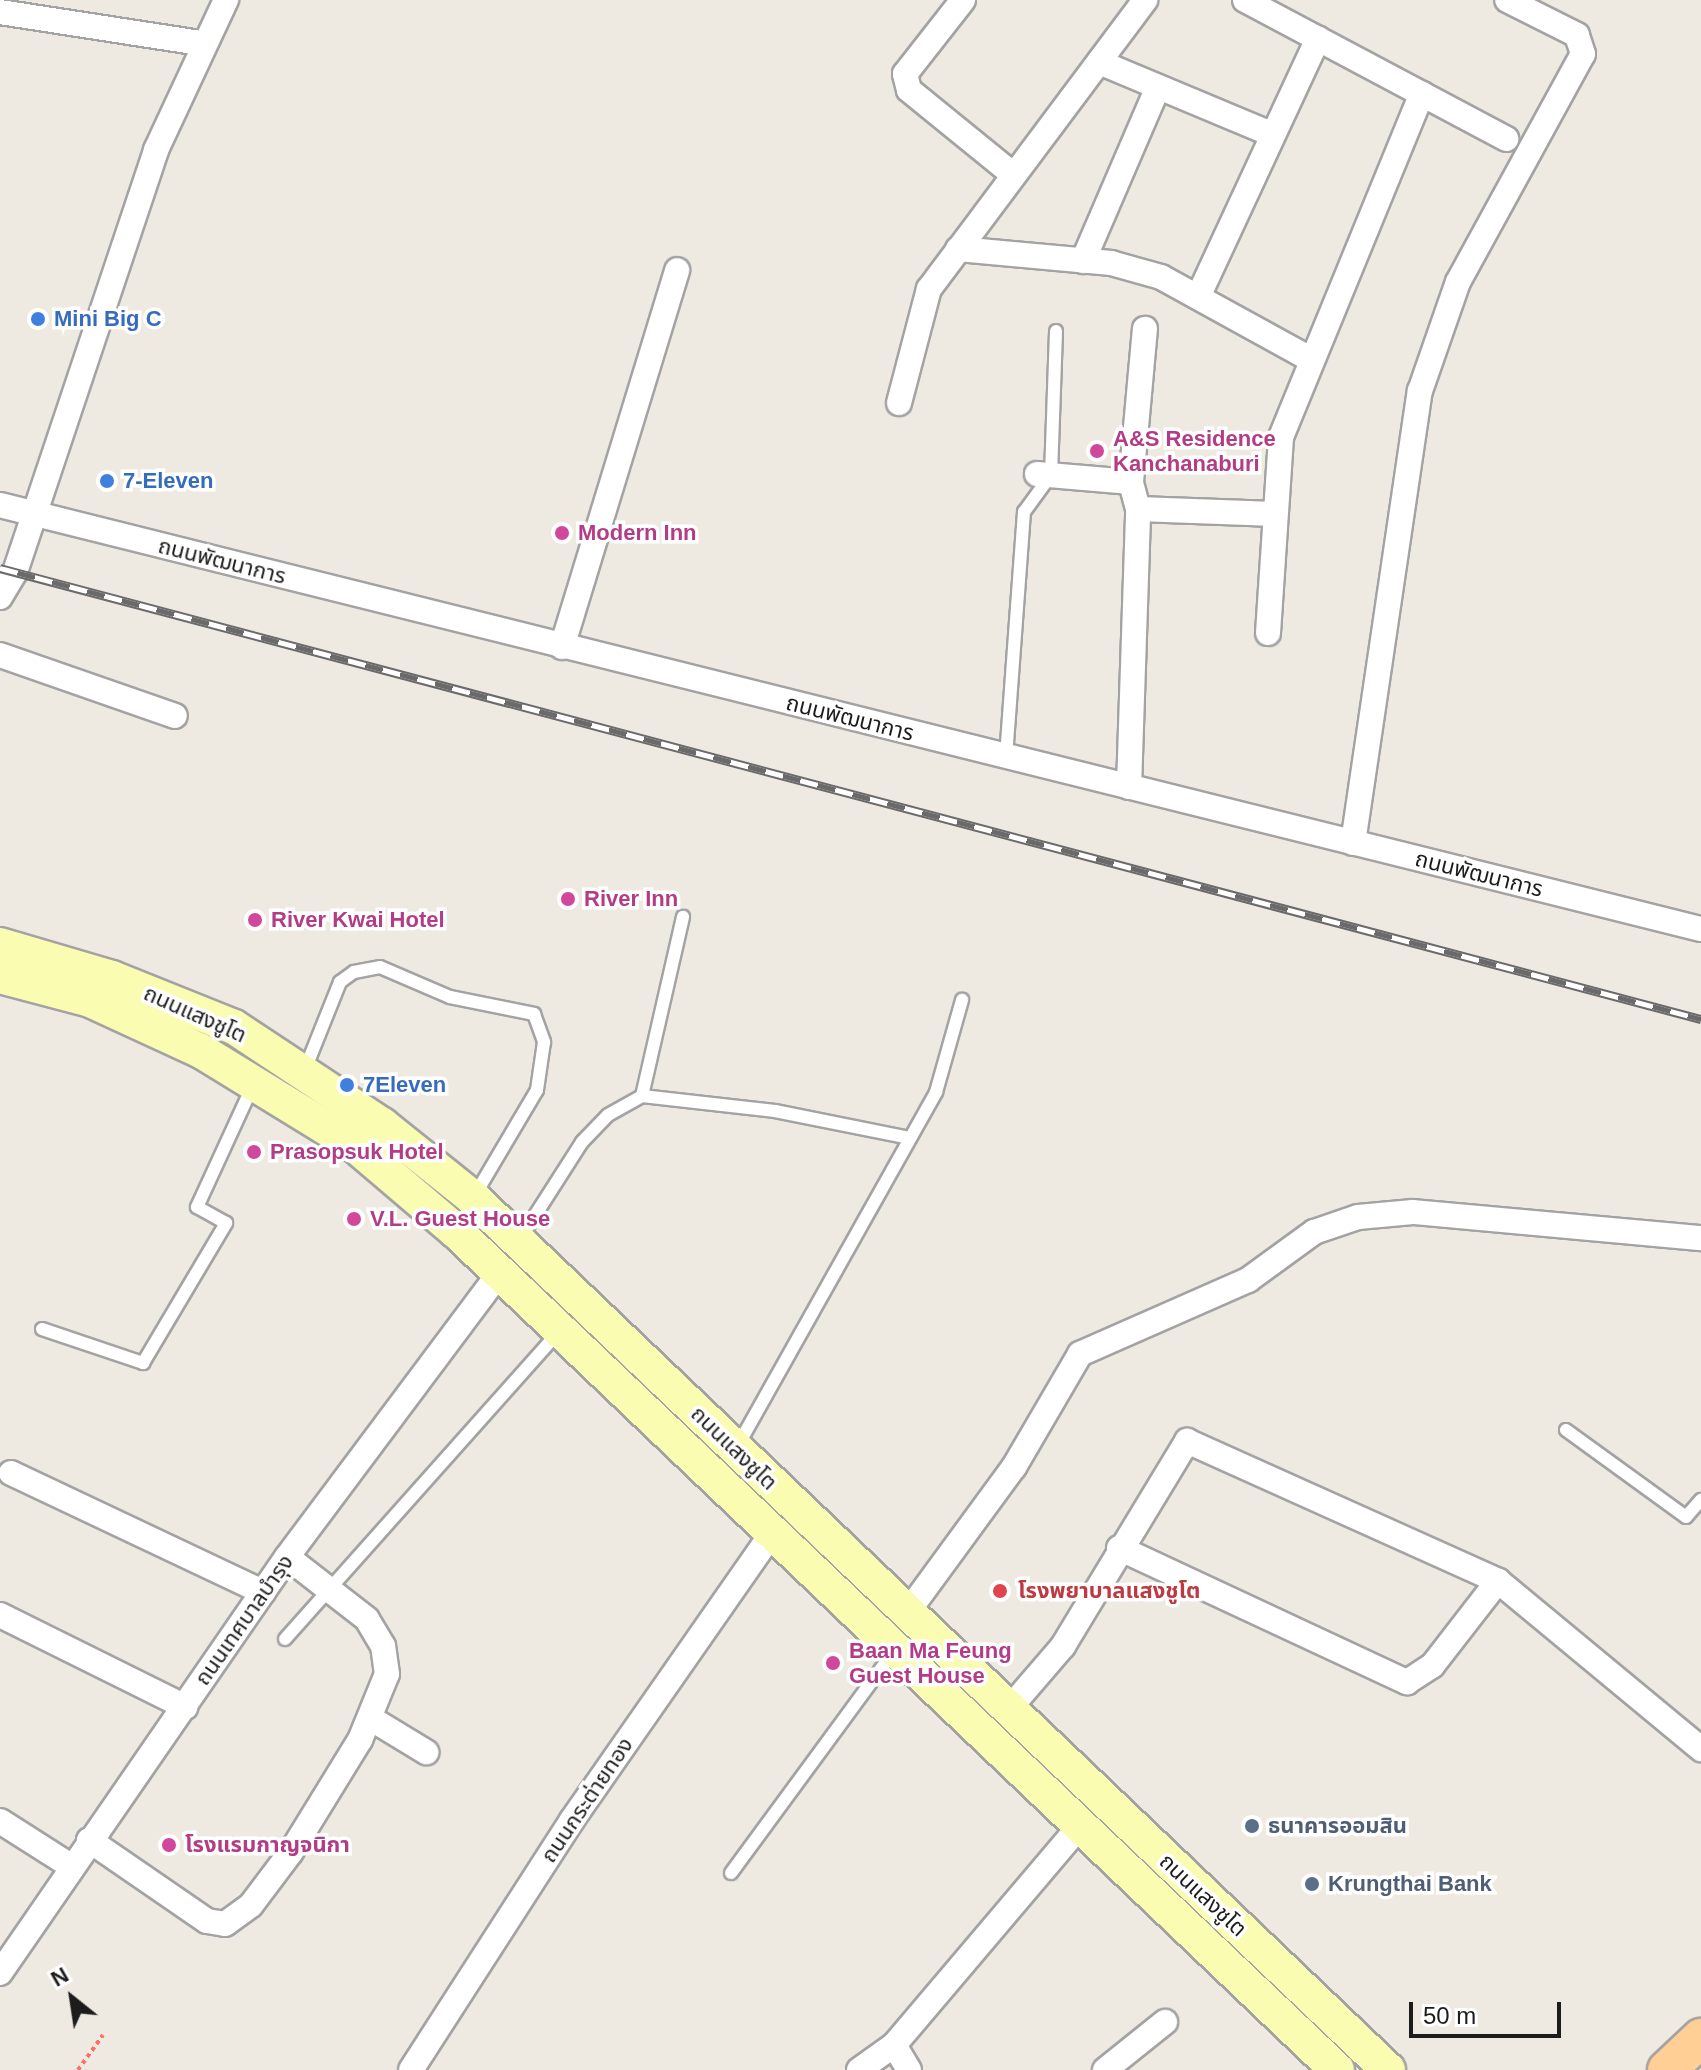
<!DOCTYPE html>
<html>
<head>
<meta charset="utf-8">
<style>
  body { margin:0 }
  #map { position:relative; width:1701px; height:2070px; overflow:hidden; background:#eeeae2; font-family:Helvetica,"Noto Sans Thai",sans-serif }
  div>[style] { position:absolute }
  .path>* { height:4px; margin-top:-2px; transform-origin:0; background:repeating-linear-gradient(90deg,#ff6e62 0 4px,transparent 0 8px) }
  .roads { filter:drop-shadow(2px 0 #a3a3a3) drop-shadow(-2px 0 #a3a3a3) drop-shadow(0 2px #a3a3a3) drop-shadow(0 -2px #a3a3a3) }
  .lane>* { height:12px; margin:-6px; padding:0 6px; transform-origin:6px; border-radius:6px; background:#fff }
  .street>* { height:24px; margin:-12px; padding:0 12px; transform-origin:12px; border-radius:12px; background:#fff }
  .secondary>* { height:34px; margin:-17px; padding:0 17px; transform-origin:17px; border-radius:17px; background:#fafcb2 }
  .primary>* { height:38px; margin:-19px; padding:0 19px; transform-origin:19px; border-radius:19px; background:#ffcf96 }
  .rail>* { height:9px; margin-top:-4.5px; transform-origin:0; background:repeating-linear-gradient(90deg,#fff 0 18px,#6a6a6a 0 36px); box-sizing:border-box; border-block:2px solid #6a6a6a }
  .dots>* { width:22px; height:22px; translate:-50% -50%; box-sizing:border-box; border:4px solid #fff; border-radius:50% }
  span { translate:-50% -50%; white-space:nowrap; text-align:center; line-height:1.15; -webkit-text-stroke:7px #fff; paint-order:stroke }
  .shop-label { font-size:22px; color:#366cbe; font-weight:700 }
  .left { translate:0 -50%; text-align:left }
  .hotel-label { font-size:22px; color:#b23c85; font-weight:700 }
  .street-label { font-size:22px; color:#1c1c1c }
  .health-label { font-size:22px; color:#be3a42; font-weight:700 }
  .service-label { font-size:22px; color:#4e5e75; font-weight:700 }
  .north { position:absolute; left:32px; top:1958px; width:80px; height:80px; -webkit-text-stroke:6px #fff; paint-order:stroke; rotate:330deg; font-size:22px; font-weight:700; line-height:32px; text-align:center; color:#1c1c1c }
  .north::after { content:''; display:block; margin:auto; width:28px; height:36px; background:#1c1c1c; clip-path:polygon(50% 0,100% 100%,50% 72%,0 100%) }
  .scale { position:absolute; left:1409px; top:2002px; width:152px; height:36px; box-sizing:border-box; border:4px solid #1c1c1c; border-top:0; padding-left:10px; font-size:24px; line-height:28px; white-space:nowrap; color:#1c1c1c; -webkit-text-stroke:6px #fff; paint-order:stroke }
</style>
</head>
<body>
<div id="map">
  <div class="path">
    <i style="left:78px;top:2070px;width:43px;rotate:-54.5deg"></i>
  </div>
  <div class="roads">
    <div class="lane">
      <i style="left:1006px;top:757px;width:246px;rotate:-85.8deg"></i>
      <i style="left:1024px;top:512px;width:46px;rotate:-53.9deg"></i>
      <i style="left:1051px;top:475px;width:144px;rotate:-88deg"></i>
      <i style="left:304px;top:1072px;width:97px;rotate:-68.2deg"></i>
      <i style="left:340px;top:982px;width:17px;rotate:-36deg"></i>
      <i style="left:354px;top:972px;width:26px;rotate:-11deg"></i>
      <i style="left:380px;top:967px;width:76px;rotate:23.2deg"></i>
      <i style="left:450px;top:997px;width:86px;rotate:11.4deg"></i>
      <i style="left:534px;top:1014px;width:30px;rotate:70deg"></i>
      <i style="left:544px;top:1042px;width:49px;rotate:98.3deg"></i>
      <i style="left:537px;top:1090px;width:122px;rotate:120.6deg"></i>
      <i style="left:642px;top:1096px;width:184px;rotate:-77.1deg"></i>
      <i style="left:520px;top:1239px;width:115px;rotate:-57.4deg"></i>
      <i style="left:582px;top:1142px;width:37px;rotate:-46deg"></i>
      <i style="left:608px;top:1115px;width:39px;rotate:-29deg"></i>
      <i style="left:642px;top:1096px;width:134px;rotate:6.4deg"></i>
      <i style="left:775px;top:1111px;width:138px;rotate:11.3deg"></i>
      <i style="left:42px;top:1329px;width:107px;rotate:18.6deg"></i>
      <i style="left:143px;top:1363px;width:163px;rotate:-59.3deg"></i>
      <i style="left:226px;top:1223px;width:33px;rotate:-151deg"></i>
      <i style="left:197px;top:1207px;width:134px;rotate:-65.3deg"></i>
      <i style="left:1566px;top:1430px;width:148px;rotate:35.9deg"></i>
      <i style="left:1686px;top:1517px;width:23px;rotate:-49deg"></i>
      <i style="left:737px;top:1447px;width:407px;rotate:-60.7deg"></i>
      <i style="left:936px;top:1092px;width:96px;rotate:-74.2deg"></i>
      <i style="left:285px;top:1639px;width:412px;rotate:-48.3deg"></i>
      <i style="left:731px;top:1873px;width:275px;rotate:-53.7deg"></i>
    </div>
    <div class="street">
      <i style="left:963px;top:0;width:94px;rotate:128.1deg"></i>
      <i style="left:905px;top:74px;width:16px;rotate:76deg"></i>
      <i style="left:909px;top:90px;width:132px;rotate:39.1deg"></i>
      <i style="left:1245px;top:0;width:296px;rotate:28deg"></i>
      <i style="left:0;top:12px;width:203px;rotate:8.8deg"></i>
      <i style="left:1099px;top:62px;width:186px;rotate:22.7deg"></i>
      <i style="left:958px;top:249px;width:154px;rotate:5.2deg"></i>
      <i style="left:1111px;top:263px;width:52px;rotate:15.6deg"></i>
      <i style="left:1161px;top:277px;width:172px;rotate:28.8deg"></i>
      <i style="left:1083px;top:261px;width:189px;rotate:-66.7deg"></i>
      <i style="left:1198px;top:297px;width:285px;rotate:-65.1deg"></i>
      <i style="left:899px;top:403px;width:118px;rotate:-75.3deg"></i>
      <i style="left:929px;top:289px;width:361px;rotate:-53.2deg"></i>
      <i style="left:1037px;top:474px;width:94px;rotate:4.9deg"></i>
      <i style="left:0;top:505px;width:1753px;rotate:14deg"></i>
      <i style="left:1138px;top:509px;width:137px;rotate:2.1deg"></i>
      <i style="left:0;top:597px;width:29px;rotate:-59deg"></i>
      <i style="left:15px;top:572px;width:445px;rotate:-71.5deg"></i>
      <i style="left:156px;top:150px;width:166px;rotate:-65deg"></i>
      <i style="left:1268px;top:633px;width:196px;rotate:-86.2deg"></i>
      <i style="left:1281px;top:437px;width:371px;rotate:-67.7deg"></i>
      <i style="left:562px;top:647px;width:394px;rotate:-73deg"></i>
      <i style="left:0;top:655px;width:185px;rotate:19.2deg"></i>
      <i style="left:1129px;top:787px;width:278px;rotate:-88.1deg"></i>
      <i style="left:1138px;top:509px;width:28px;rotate:-105deg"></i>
      <i style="left:1131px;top:482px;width:154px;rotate:-84.8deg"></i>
      <i style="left:1353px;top:843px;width:457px;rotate:-81.6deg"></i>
      <i style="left:1420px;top:391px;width:115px;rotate:-70.8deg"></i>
      <i style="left:1458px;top:282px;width:260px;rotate:-61.3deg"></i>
      <i style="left:1583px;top:54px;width:20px;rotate:-108deg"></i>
      <i style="left:1577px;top:35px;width:78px;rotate:-153.4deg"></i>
      <i style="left:11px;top:1473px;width:279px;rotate:25.3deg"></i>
      <i style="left:1119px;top:1548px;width:318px;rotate:25deg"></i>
      <i style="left:1407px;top:1682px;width:30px;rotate:-33deg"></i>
      <i style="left:1432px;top:1666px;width:108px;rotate:-52.2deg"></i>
      <i style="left:907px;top:1613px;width:181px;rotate:-53.8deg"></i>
      <i style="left:1014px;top:1467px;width:131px;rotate:-59.7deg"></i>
      <i style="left:1080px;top:1354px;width:184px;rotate:-23.8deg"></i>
      <i style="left:1248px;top:1280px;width:82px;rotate:-36deg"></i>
      <i style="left:1314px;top:1232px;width:46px;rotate:-18.8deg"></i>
      <i style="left:1358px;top:1217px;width:55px;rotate:-5.2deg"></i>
      <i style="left:1413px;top:1212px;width:289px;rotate:5.2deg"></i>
      <i style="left:0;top:1615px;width:207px;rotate:26.4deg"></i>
      <i style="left:1008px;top:1710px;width:84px;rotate:-49.3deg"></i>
      <i style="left:1063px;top:1646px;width:240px;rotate:-58.8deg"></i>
      <i style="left:1187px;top:1441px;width:341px;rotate:24.2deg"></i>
      <i style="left:1498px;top:1581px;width:264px;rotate:39.6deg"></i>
      <i style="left:370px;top:1718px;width:66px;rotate:31.3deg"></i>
      <i style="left:0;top:1821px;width:84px;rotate:32.4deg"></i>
      <i style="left:89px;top:1840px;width:143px;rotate:34.5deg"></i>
      <i style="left:207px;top:1921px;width:18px;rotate:9deg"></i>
      <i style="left:225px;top:1924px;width:32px;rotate:-36deg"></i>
      <i style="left:251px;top:1905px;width:66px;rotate:-53deg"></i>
      <i style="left:291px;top:1852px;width:132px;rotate:-58.4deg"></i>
      <i style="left:360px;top:1740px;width:71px;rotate:-67.8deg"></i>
      <i style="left:387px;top:1674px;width:28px;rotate:-98deg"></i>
      <i style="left:383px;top:1646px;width:31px;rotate:-121deg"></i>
      <i style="left:367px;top:1619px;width:101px;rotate:-142.2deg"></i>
      <i style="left:0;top:1973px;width:505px;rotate:-55.4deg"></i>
      <i style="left:287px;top:1557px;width:354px;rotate:-53.2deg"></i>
      <i style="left:894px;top:2045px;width:29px;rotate:59deg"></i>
      <i style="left:411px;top:2070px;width:297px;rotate:-57.2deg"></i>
      <i style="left:572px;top:1820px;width:348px;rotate:-55.1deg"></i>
      <i style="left:859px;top:2070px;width:43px;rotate:-35.5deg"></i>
      <i style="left:894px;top:2045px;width:287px;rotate:-49.7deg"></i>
      <i style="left:1105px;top:2070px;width:77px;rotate:-38.7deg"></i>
    </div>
    <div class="secondary">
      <i style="left:0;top:945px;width:117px;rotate:16.4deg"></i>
      <i style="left:112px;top:978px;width:131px;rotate:21.9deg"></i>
      <i style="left:234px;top:1027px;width:178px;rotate:33.5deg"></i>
      <i style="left:382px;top:1125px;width:117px;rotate:38.7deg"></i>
      <i style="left:473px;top:1198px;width:1264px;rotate:43.62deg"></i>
      <i style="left:0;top:976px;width:93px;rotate:14.9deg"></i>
      <i style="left:90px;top:1000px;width:122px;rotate:24.7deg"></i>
      <i style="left:201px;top:1051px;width:182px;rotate:31.5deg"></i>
      <i style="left:356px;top:1146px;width:133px;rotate:40.4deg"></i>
      <i style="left:457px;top:1232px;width:1215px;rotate:43.6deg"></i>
    </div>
    <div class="primary">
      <i style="left:1667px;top:2070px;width:47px;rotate:-43.3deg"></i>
    </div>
  </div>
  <div class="rail">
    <i style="left:0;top:568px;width:1760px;rotate:14.85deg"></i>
  </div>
  <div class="dots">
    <i style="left:38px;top:319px;background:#3f7fe0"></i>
    <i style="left:1097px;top:451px;background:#d1479c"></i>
    <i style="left:107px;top:481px;background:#3f7fe0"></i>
    <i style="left:562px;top:533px;background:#d1479c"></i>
    <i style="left:568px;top:899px;background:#d1479c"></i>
    <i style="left:255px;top:920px;background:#d1479c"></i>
    <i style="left:347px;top:1085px;background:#3f7fe0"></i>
    <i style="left:254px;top:1152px;background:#d1479c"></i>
    <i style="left:354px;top:1219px;background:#d1479c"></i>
    <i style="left:1000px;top:1591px;background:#e0444e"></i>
    <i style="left:833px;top:1663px;background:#d1479c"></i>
    <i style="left:1252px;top:1826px;background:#5c6f8a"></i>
    <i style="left:169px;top:1845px;background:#d1479c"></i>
    <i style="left:1312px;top:1884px;background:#5c6f8a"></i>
  </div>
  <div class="shop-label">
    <span class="left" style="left:54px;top:319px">Mini Big C</span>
    <span class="left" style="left:123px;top:481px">7-Eleven</span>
    <span class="left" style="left:363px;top:1085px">7Eleven</span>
  </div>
  <div class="hotel-label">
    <span class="left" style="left:1113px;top:451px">A&amp;S Residence<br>Kanchanaburi</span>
    <span class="left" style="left:578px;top:533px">Modern Inn</span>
    <span class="left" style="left:584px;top:899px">River Inn</span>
    <span class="left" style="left:271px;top:920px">River Kwai Hotel</span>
    <span class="left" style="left:270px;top:1152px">Prasopsuk Hotel</span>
    <span class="left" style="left:370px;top:1219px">V.L. Guest House</span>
    <span class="left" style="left:849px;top:1663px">Baan Ma Feung<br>Guest House</span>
    <span class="left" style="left:185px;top:1845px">โรงแรมกาญจนิกา</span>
  </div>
  <div class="street-label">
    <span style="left:222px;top:561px;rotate:14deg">ถนนพัฒนาการ</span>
    <span style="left:850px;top:718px;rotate:14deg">ถนนพัฒนาการ</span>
    <span style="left:1479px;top:874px;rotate:14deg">ถนนพัฒนาการ</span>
    <span style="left:195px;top:1014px;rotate:24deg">ถนนแสงชูโต</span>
    <span style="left:734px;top:1448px;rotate:44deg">ถนนแสงชูโต</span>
    <span style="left:244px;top:1620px;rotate:-55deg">ถนนเทศบาลบำรุง</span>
    <span style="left:587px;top:1800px;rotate:-56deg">ถนนกระต่ายทอง</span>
    <span style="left:1203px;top:1895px;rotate:43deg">ถนนแสงชูโต</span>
  </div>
  <div class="health-label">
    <span class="left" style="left:1018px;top:1591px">โรงพยาบาลแสงชูโต</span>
  </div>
  <div class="service-label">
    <span class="left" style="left:1268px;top:1826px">ธนาคารออมสิน</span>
    <span class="left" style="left:1328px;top:1884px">Krungthai Bank</span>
  </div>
  <div class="north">N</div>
  <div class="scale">50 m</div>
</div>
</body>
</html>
